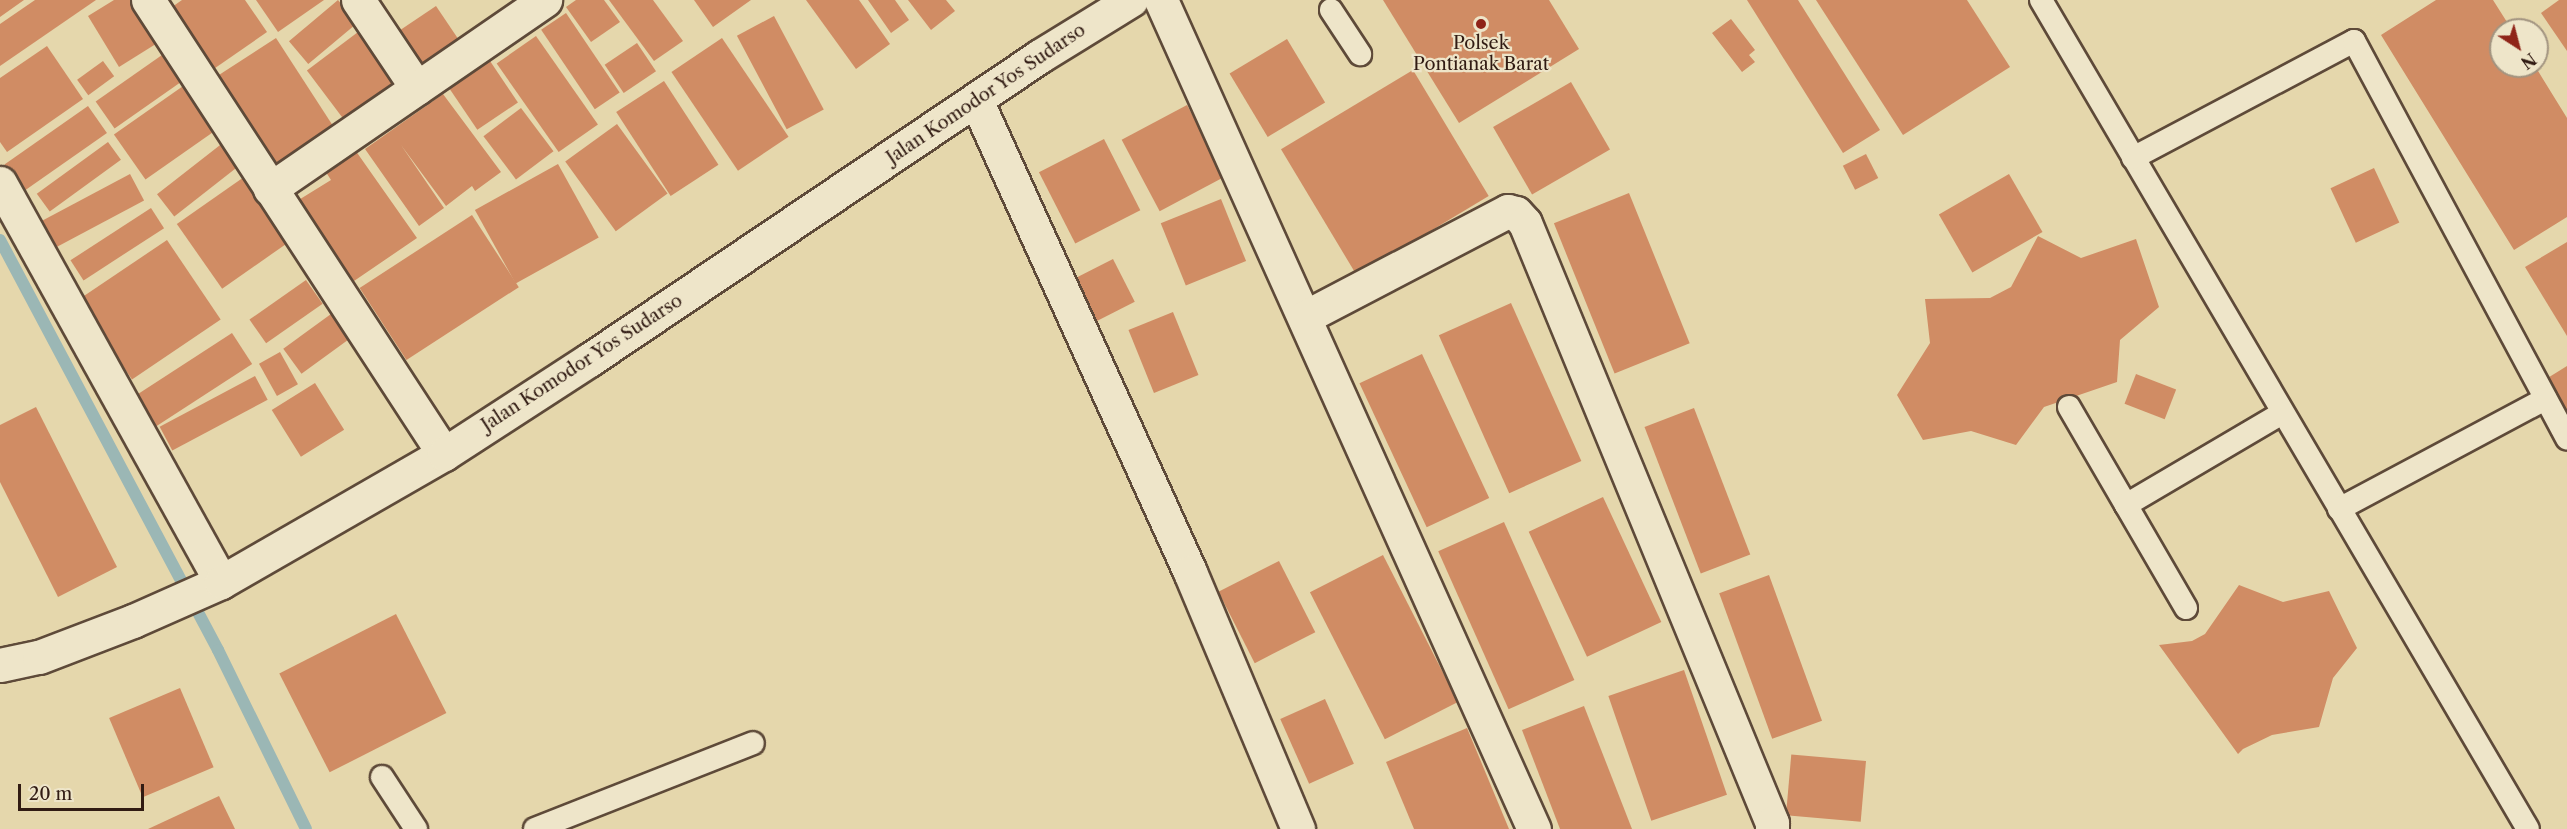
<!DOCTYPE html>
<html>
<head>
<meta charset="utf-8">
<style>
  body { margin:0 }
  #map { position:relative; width:2567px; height:829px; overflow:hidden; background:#e5d7ac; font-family:"Libre Caslon Text",serif }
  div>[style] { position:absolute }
  .stream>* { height:12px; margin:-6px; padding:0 6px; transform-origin:6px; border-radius:6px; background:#9bb7b5 }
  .building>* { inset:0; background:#d08c64; transform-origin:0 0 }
  .roads { filter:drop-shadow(2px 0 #5e4a39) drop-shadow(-2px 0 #5e4a39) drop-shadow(0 2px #5e4a39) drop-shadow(0 -2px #5e4a39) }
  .service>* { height:22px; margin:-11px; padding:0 11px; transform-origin:11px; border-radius:11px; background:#eee5c9 }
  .minor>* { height:33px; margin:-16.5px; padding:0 16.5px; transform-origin:16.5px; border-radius:16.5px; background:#eee5c9 }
  .tertiary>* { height:33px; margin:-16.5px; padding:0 16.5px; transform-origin:16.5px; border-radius:16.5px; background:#eee5c9 }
  .dots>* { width:16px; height:16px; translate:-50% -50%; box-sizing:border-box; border:3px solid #eee5c9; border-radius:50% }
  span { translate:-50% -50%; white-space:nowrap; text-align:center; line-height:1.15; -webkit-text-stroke:4.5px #eee5c9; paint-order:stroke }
  .poi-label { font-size:18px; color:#311b13 }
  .street-label { font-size:18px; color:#311b13 }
  .north { position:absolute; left:2489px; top:18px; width:60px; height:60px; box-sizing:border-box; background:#eee5c9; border:2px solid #a29480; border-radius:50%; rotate:144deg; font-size:16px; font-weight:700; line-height:24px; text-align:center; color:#311b13 }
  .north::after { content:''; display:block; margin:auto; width:21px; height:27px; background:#8f2418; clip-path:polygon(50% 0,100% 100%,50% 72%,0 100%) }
  .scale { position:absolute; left:18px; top:784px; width:126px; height:27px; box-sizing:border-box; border:3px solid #311b13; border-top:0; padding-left:8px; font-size:18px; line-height:21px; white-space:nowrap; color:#311b13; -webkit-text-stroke:4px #eee5c9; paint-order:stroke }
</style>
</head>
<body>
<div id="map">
  <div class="stream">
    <i style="left:0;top:240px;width:464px;rotate:62deg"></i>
    <i style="left:218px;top:650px;width:199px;rotate:63.8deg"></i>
  </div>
  <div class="building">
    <i style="clip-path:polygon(0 0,24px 0,0 17px)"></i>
    <i style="clip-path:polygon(35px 0,96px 0,0 66px,0 24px)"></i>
    <i style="clip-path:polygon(114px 0,134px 0,159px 42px,119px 67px,88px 16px)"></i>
    <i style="clip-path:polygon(182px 0,245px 0,267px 32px,205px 75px,162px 14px)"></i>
    <i style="clip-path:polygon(256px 0,324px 0,278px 32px)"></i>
    <i style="left:338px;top:0;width:30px;height:64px;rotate:50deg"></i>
    <i style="clip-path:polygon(576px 0,604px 0,620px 22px,591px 42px,566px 7px)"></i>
    <i style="clip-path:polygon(609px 0,653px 0,683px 41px,654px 61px)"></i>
    <i style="clip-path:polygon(694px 0,751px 0,713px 27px)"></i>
    <i style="clip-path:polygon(806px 0,859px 0,890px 44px,856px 69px)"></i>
    <i style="clip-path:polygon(868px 0,895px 0,909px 20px,891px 33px)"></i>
    <i style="clip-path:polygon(908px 0,946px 0,955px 11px,931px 30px)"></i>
    <i style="clip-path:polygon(1383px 0,1549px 0,1579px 49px,1459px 123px)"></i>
    <i style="clip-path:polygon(1747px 0,1798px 0,1880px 130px,1843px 153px)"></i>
    <i style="clip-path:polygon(1816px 0,1967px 0,2010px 67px,1903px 135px)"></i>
    <i style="clip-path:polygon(2436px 0,2493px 0,2512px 30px,2501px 30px,2501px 66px,2535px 66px,2567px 118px,2567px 217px,2514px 250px,2381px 35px)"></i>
    <i style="clip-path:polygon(2559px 0,2567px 0,2567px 51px,2541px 13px)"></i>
    <i style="left:436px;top:6px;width:50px;height:57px;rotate:56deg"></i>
    <i style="left:566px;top:13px;width:96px;height:30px;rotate:56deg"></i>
    <i style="left:774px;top:16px;width:106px;height:42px;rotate:62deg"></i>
    <i style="clip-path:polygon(1731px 19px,1755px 50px,1749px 55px,1755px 62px,1742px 72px,1712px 33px)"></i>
    <i style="left:366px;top:26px;width:63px;height:74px;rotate:53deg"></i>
    <i style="left:536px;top:36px;width:108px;height:48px;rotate:55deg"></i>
    <i style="left:276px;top:38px;width:106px;height:75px;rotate:57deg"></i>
    <i style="left:722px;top:38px;width:119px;height:61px;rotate:56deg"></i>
    <i style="left:1287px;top:39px;width:74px;height:67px;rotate:59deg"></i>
    <i style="left:637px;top:43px;width:34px;height:39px;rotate:56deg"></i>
    <i style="clip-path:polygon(47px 46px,83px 99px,7px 152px,0 142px,0 78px)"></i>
    <i style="left:162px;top:55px;width:33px;height:81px;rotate:55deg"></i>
    <i style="left:103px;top:61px;width:19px;height:32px;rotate:54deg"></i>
    <i style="left:490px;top:61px;width:50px;height:49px;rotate:56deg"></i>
    <i style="left:1413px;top:70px;width:147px;height:154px;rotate:59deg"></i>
    <i style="left:664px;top:81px;width:100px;height:57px;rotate:57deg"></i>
    <i style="left:1571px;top:82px;width:78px;height:90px;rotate:60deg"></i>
    <i style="left:186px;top:84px;width:55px;height:88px;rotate:55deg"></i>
    <i style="clip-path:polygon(443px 94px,501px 172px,475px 191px,472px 186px,446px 206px,401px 145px,444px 208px,419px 226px,365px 149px)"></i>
    <i style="left:1187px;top:105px;width:81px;height:74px;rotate:62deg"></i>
    <i style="left:88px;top:106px;width:33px;height:102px;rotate:55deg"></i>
    <i style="left:521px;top:108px;width:54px;height:47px;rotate:53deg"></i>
    <i style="left:617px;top:124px;width:86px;height:64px;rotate:54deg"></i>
    <i style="left:1104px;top:139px;width:80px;height:73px;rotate:63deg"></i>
    <i style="left:108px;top:142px;width:22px;height:88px;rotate:54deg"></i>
    <i style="left:224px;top:142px;width:28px;height:85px;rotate:52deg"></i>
    <i style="clip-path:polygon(353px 147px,417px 238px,354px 281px,297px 201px,331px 180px,322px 166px)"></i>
    <i style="left:1866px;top:154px;width:27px;height:26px;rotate:63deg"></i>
    <i style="left:558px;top:164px;width:84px;height:95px;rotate:61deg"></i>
    <i style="left:2374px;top:168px;width:60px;height:48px;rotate:65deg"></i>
    <i style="left:130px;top:174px;width:30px;height:107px;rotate:62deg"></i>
    <i style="left:2009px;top:174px;width:67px;height:81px;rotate:60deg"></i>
    <i style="left:244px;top:177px;width:79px;height:82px;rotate:55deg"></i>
    <i style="left:1629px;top:193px;width:162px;height:81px;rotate:68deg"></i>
    <i style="left:1221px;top:199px;width:67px;height:65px;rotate:68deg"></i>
    <i style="left:151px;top:208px;width:24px;height:96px;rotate:57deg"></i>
    <i style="left:472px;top:215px;width:86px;height:134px;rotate:57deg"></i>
    <i style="clip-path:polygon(2038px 236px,2081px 258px,2136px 239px,2159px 307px,2120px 340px,2117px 382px,2044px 407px,2016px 445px,1971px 431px,1923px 440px,1897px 395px,1930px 343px,1925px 299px,1990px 298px,2011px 287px)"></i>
    <i style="left:167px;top:240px;width:96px;height:107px;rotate:56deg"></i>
    <i style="clip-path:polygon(2567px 242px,2567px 336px,2525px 267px)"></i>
    <i style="left:1113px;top:259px;width:48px;height:48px;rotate:63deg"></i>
    <i style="left:306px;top:280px;width:29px;height:69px;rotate:55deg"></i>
    <i style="left:1511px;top:303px;width:173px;height:79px;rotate:66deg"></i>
    <i style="left:1173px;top:312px;width:68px;height:48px;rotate:68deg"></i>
    <i style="left:331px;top:314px;width:31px;height:59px;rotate:54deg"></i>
    <i style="left:232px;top:333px;width:37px;height:118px;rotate:57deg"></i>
    <i style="left:280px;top:352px;width:37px;height:24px;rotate:61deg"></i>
    <i style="left:1422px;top:354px;width:159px;height:69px;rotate:65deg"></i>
    <i style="clip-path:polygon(2567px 366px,2567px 412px,2546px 379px)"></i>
    <i style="left:2136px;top:374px;width:43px;height:32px;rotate:21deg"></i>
    <i style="left:255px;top:376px;width:27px;height:108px;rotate:62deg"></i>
    <i style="left:315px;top:383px;width:55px;height:51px;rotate:58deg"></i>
    <i style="clip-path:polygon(36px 407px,117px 567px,58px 597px,0 482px,0 425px)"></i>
    <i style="left:1694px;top:408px;width:157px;height:53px;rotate:69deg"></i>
    <i style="left:1603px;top:497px;width:138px;height:82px;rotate:65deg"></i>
    <i style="left:1504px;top:522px;width:173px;height:72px;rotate:66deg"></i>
    <i style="left:1383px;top:555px;width:165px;height:82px;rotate:63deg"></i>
    <i style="left:1279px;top:561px;width:80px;height:68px;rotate:63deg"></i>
    <i style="left:1769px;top:575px;width:155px;height:53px;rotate:70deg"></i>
    <i style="clip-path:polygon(2239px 585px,2283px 602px,2329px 591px,2357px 648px,2333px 678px,2319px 727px,2272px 735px,2243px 749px,2238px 754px,2159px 645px,2192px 641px,2205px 634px)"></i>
    <i style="left:396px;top:614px;width:111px;height:131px;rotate:63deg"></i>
    <i style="left:1684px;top:670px;width:132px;height:80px;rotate:71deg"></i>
    <i style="left:180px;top:688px;width:86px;height:77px;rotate:67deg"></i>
    <i style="left:1325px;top:699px;width:71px;height:49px;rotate:66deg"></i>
    <i style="clip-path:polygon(1584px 706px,1632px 829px,1560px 829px,1522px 730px)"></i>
    <i style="clip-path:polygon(1467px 728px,1509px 829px,1414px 829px,1386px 762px)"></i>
    <i style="left:1866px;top:761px;width:61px;height:75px;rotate:95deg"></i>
    <i style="clip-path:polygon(219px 796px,235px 829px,148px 829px)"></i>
  </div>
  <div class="roads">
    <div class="service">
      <i style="left:2041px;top:0;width:961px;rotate:59.57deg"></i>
      <i style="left:1331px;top:10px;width:53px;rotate:56.6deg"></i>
      <i style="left:2133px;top:158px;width:250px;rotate:-27.9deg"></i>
      <i style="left:2354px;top:41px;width:451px;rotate:61.8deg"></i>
      <i style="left:2069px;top:407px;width:113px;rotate:59.8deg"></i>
      <i style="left:2339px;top:509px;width:234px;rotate:-28.1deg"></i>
      <i style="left:2186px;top:608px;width:119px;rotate:-120.2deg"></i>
      <i style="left:2126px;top:505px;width:181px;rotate:-30.5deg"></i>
      <i style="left:382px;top:777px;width:62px;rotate:56.8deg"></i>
      <i style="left:535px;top:829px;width:234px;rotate:-21.5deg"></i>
    </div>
    <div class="minor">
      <i style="left:148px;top:0;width:542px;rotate:56.9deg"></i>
      <i style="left:358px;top:0;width:106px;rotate:56.2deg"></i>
      <i style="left:1161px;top:0;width:909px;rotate:65.78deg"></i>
      <i style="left:976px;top:100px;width:518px;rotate:65.61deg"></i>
      <i style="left:1190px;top:572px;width:279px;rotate:67.2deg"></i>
      <i style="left:0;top:183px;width:456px;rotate:61deg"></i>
      <i style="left:270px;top:189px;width:334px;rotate:-34.5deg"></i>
      <i style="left:1305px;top:317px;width:229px;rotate:-27.6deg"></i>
      <i style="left:1508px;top:211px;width:8px;rotate:14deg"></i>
      <i style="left:1516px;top:213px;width:13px;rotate:48deg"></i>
      <i style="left:1525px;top:223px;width:649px;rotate:67.62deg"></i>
      <i style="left:1772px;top:823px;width:6px;rotate:90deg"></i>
    </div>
    <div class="tertiary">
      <i style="left:0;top:665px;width:40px;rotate:-12deg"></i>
      <i style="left:39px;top:657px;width:101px;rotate:-21deg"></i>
      <i style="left:133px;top:621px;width:96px;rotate:-23.9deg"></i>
      <i style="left:221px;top:582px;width:257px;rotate:-29.9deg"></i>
      <i style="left:444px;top:454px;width:173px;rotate:-33deg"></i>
      <i style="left:589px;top:360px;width:544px;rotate:-33.98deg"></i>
      <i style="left:1040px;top:56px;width:107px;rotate:-31.6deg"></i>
    </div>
  </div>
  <div class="dots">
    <i style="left:1481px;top:24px;background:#8f2418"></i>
  </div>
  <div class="poi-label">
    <span style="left:1481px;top:54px">Polsek<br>Pontianak Barat</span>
  </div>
  <div class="street-label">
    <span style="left:986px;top:94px;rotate:-34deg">Jalan Komodor Yos Sudarso</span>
    <span style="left:582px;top:363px;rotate:-33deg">Jalan Komodor Yos Sudarso</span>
  </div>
  <div class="north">N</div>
  <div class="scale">20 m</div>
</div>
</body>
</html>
